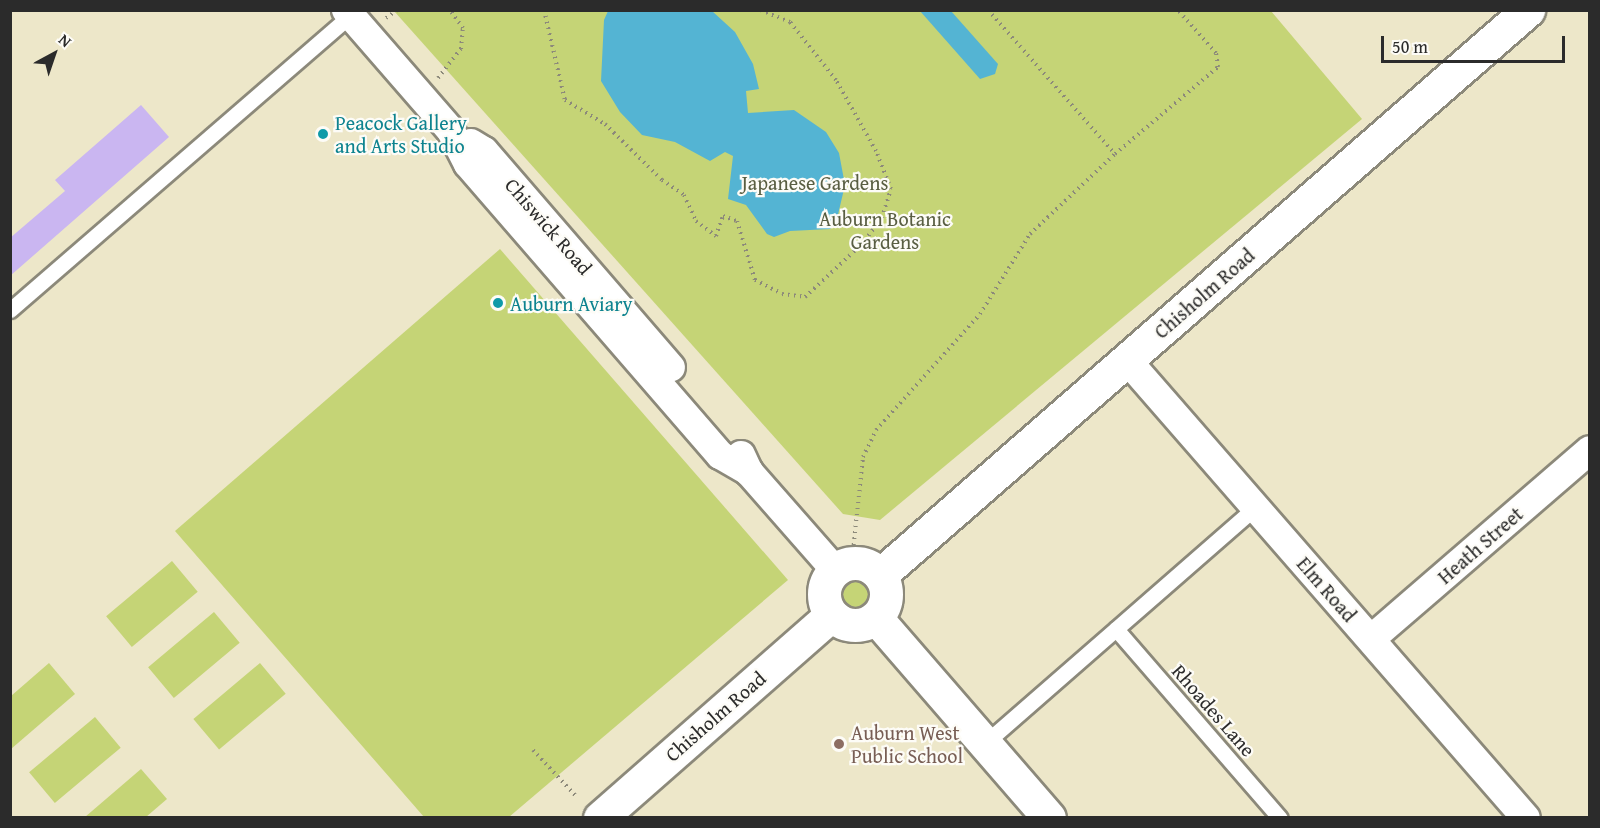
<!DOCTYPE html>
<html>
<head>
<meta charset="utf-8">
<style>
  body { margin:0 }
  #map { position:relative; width:1600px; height:828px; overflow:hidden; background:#ede7c9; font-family:"Gentium Book Plus",serif }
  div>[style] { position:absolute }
  .green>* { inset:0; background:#c5d476; transform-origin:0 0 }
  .round { border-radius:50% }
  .water>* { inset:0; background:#54b4d3 }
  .building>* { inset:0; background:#cab6f1 }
  .path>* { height:4px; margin-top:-2px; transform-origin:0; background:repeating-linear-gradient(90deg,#8c897a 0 1.5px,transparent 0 6px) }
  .roads { filter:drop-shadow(2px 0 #8c897a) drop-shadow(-2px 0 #8c897a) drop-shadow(0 2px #8c897a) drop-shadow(0 -2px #8c897a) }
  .service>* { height:15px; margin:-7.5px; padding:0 7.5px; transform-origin:7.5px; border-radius:7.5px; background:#fff }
  .minor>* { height:28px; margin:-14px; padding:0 14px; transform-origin:14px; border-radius:14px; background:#fff }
  .tertiary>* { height:33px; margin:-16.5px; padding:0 16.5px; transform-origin:16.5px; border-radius:16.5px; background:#fff }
  .secondary>* { height:33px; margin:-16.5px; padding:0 16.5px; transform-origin:16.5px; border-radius:16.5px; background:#fff }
  .secondary>.ring { margin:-16.5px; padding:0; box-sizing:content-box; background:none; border:33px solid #fff; border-radius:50% }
  .dots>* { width:16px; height:16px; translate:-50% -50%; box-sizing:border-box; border:3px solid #fdfcf7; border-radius:50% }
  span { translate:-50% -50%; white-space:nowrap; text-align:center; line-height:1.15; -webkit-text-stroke:4.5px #fdfcf7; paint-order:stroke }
  .culture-label { font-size:20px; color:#0d838f }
  .left { translate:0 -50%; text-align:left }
  .park-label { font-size:20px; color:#595e42 }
  .street-label { font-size:20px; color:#2b2b2b }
  .education-label { font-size:20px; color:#785e54 }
  .frame { position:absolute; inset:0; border:12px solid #2b2b2b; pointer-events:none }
  .north { position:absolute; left:24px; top:24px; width:60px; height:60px; -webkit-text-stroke:4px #fdfcf7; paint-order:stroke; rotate:40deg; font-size:16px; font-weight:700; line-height:24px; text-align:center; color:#2b2b2b }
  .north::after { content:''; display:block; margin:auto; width:21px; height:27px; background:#2b2b2b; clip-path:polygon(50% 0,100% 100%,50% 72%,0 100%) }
  .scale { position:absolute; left:1381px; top:36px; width:184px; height:27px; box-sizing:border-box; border:3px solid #2b2b2b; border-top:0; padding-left:8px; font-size:18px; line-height:21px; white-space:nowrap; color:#2b2b2b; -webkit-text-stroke:4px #fdfcf7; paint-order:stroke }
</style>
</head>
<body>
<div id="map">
  <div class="green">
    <i style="clip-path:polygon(394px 11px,1271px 11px,1362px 119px,880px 520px,843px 514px)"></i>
    <i style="clip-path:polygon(500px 249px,788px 580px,509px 817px,424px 817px,175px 531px)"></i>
    <i style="left:172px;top:561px;width:40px;height:86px;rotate:50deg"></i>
    <i class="round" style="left:838px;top:577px;width:36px;height:36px"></i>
    <i style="left:214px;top:612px;width:40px;height:86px;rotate:50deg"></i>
    <i style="clip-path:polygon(49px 663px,75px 694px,11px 749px,11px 696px)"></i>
    <i style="left:260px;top:663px;width:40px;height:87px;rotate:50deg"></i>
    <i style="left:95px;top:717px;width:40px;height:86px;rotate:50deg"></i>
    <i style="clip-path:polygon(141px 769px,167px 799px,146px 817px,85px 817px)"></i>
  </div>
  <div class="water">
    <i style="clip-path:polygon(608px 11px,712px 11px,735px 32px,753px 64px,759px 89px,746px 91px,748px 113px,794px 110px,826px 132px,839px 153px,845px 185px,836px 223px,830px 229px,790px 231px,774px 237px,767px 234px,746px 205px,728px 199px,733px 156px,725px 152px,710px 161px,675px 142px,642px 135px,620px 112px,601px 81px,604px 20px)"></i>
    <i style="clip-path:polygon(920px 11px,951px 11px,998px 64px,995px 74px,980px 79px)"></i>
  </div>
  <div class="building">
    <i style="clip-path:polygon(141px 105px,169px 137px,10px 276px,10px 238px,65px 191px,55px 180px)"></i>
  </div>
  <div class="path">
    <i style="left:544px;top:10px;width:92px;rotate:76.9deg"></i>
    <i style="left:565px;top:100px;width:47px;rotate:31deg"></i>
    <i style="left:605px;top:124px;width:80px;rotate:44.5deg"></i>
    <i style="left:662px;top:180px;width:27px;rotate:34deg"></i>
    <i style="left:684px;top:195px;width:29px;rotate:65deg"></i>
    <i style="left:696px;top:221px;width:25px;rotate:37deg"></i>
    <i style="left:716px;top:236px;width:21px;rotate:-71deg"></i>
    <i style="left:723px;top:216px;width:15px;rotate:20deg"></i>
    <i style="left:737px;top:221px;width:62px;rotate:73deg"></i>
    <i style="left:755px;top:280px;width:30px;rotate:27deg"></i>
    <i style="left:782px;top:294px;width:23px;rotate:7deg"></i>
    <i style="left:805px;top:297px;width:76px;rotate:-42.9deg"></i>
    <i style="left:861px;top:245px;width:34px;rotate:-52deg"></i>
    <i style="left:882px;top:218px;width:30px;rotate:-73deg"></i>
    <i style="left:891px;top:189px;width:41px;rotate:-111.5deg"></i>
    <i style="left:876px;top:151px;width:81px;rotate:-119.4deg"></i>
    <i style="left:836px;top:80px;width:74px;rotate:-128.4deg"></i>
    <i style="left:790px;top:22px;width:31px;rotate:-158deg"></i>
    <i style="left:988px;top:10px;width:192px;rotate:48.6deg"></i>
    <i style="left:386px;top:18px;width:14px;rotate:-36deg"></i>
    <i style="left:438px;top:78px;width:37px;rotate:-52deg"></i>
    <i style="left:461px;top:49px;width:21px;rotate:-85deg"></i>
    <i style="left:463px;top:28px;width:22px;rotate:-126deg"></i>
    <i style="left:853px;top:551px;width:95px;rotate:-83.9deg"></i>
    <i style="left:863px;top:457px;width:30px;rotate:-64deg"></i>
    <i style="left:876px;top:430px;width:156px;rotate:-48.1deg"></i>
    <i style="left:980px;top:314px;width:94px;rotate:-58deg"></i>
    <i style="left:1030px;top:234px;width:117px;rotate:-43.3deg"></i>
    <i style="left:1115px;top:154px;width:135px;rotate:-40.2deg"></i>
    <i style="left:1218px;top:67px;width:14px;rotate:-98deg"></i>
    <i style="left:1216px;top:53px;width:57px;rotate:-131.5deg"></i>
    <i style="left:533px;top:750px;width:62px;rotate:47deg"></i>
  </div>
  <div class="roads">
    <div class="service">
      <i style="left:10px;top:310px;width:451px;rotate:-40.9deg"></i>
      <i style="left:1116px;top:629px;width:250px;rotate:49.1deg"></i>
      <i style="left:984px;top:744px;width:361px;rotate:-41.1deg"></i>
    </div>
    <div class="minor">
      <i style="left:346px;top:10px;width:160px;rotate:49deg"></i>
      <i style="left:451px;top:131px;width:37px;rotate:63deg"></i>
      <i style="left:468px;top:164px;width:385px;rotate:49.1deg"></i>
      <i style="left:720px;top:455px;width:34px;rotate:30deg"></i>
      <i style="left:471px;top:143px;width:15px;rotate:32deg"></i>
      <i style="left:484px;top:151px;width:286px;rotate:49.2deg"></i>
      <i style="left:1127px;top:360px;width:607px;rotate:48.94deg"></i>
      <i style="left:741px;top:455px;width:19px;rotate:65deg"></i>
      <i style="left:749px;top:472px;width:130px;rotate:48.7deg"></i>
      <i style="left:1371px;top:639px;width:289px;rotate:-40.8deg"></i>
    </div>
    <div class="tertiary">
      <i style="left:876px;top:618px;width:264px;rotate:49.1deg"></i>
    </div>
    <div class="secondary">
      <i class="ring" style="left:824px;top:563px;width:29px;height:29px"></i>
      <i style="left:880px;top:575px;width:860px;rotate:-41.09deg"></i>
      <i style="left:600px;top:818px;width:308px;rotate:-41.3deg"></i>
    </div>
  </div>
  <div class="dots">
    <i style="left:323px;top:134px;background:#0f9aa8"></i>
    <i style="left:498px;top:303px;background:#0f9aa8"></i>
    <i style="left:839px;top:744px;background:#8d6e63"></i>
  </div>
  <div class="culture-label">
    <span class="left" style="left:335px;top:134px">Peacock Gallery<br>and Arts Studio</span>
    <span class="left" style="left:510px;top:303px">Auburn Aviary</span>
  </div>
  <div class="park-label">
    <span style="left:815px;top:182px">Japanese Gardens</span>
    <span style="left:885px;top:230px">Auburn Botanic<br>Gardens</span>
  </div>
  <div class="street-label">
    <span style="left:549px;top:226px;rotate:49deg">Chiswick Road</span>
    <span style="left:1204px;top:293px;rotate:-41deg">Chisholm Road</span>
    <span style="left:1480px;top:545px;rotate:-41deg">Heath Street</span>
    <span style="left:1327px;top:589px;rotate:49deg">Elm Road</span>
    <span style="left:1214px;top:710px;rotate:49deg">Rhoades Lane</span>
    <span style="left:715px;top:716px;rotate:-41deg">Chisholm Road</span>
  </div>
  <div class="education-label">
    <span class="left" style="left:851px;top:744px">Auburn West<br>Public School</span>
  </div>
  <div class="frame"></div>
  <div class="north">N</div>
  <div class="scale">50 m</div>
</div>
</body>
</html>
